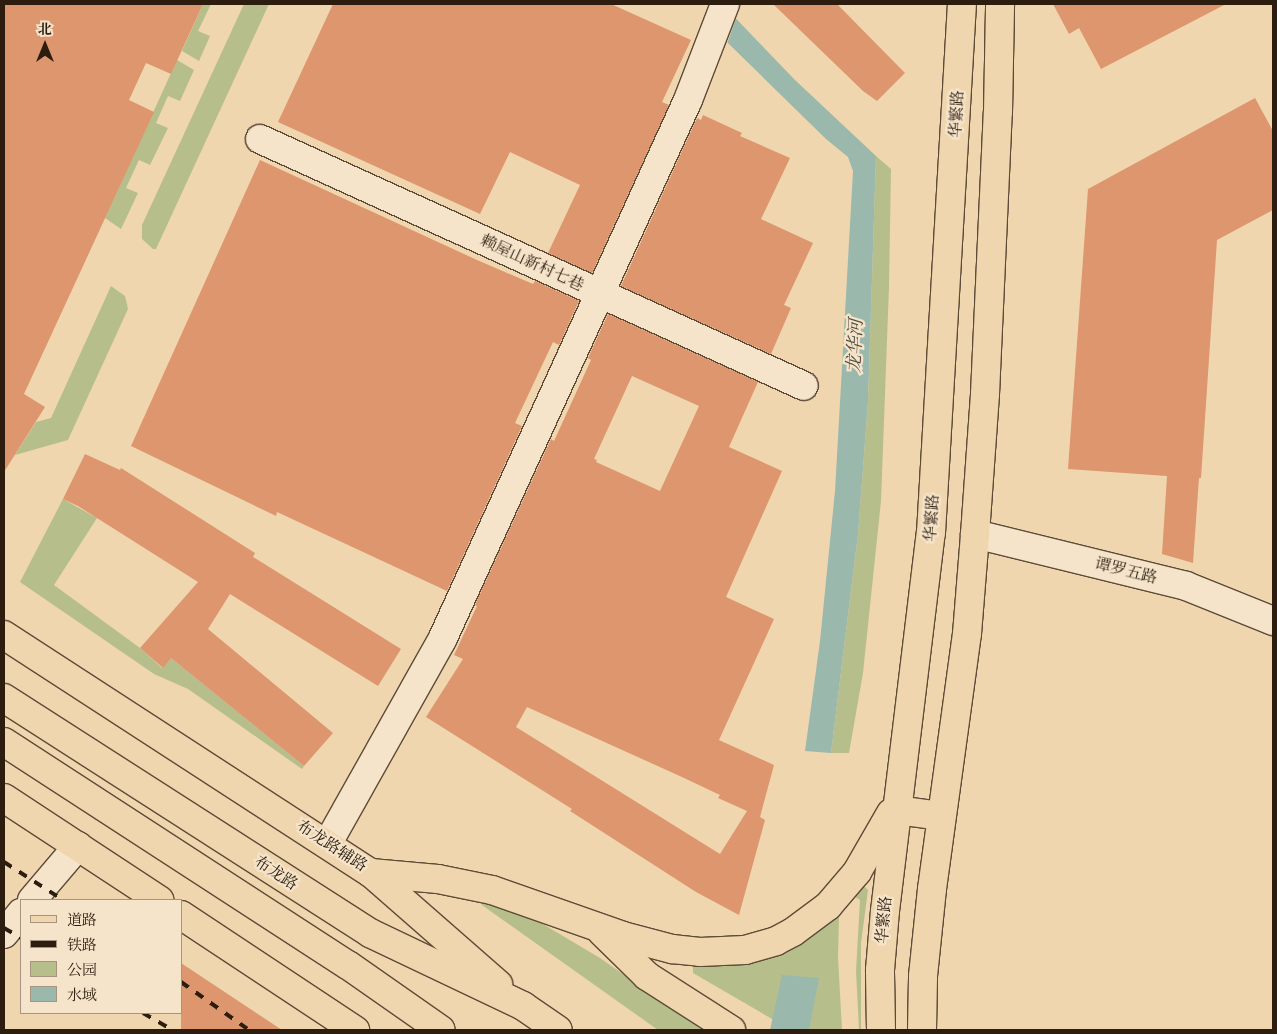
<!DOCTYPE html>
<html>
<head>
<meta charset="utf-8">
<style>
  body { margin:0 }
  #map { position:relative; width:1277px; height:1034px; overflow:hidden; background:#f0d6ae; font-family:Cardo,"Noto Serif SC",serif }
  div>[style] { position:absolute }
  .green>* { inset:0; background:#b6be8c }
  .water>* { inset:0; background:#9ab9ac }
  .pier>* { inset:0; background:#f0d6ae }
  .building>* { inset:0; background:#dd966d }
  .roads { filter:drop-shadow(1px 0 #5d4b37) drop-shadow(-1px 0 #5d4b37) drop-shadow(0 1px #5d4b37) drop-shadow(0 -1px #5d4b37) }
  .minor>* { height:28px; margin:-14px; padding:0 14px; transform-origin:14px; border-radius:14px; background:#f5e4ca }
  .major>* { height:28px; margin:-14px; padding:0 14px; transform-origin:14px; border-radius:14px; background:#f0d6ae }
  .rail>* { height:4px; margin-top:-2px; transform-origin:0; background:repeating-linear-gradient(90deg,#2c1d0f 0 9px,transparent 0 18px) }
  span { translate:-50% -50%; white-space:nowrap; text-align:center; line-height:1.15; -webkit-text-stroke:4.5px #f5e4ca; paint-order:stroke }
  .street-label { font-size:16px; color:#2c1d0f }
  .water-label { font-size:18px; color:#4d4c3e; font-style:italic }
  .frame { position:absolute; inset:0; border:5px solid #2c1d0f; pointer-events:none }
  .legend { position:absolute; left:20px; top:899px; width:162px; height:115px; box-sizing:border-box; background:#f5e4ca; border:1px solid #a5947f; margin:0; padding:6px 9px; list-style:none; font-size:15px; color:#2c1d0f }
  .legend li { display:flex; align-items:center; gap:10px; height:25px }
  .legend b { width:25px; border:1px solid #a5947f }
  .north { position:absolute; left:20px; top:20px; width:50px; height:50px; -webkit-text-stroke:4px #f5e4ca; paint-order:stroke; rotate:0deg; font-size:14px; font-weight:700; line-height:20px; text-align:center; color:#2c1d0f }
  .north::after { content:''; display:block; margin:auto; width:18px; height:22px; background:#2c1d0f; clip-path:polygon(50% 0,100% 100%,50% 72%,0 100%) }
</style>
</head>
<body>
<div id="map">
  <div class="green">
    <i style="clip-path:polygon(203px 4px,211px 4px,198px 31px,210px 36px,199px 61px,182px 51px)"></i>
    <i style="clip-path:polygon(244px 4px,269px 4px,156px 249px,153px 249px,142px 239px,142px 225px)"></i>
    <i style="clip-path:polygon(177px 60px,194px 70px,180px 101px,168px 96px,156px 123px,168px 128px,150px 165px,139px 160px,126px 188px,138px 193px,121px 229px,105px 218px)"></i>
    <i style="clip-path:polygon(876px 156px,891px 169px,889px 287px,881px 501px,863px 673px,849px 753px,831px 753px,858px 534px,868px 402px)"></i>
    <i style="clip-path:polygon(111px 286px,125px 296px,128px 309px,68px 440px,15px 455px,36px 422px,51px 418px)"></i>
    <i style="clip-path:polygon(63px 499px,97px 518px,54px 585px,140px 648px,162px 668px,171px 658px,304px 766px,302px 769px,188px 689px,154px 674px,20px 582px)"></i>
    <i style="clip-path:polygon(864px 886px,868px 890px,861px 943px,861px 1030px,859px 1030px,856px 971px,860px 900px,855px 897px)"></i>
    <i style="clip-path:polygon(483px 900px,531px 917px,600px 958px,703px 1030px,658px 1030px,482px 905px)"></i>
    <i style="clip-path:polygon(839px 915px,838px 957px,842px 1030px,791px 1030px,693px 973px,693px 963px,743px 963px,771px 958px,802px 944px)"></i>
  </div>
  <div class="water">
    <i style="clip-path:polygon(688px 4px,722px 4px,795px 80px,876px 156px,868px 402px,858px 534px,831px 753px,805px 751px,820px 641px,835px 491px,853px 171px,848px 157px,826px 139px)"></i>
    <i style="clip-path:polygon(782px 975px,819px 978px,809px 1030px,770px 1030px)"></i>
  </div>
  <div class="pier">
    <i style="clip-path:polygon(686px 4px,726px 4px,737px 15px,727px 44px)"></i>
  </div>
  <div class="building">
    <i style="clip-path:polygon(4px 4px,203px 4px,171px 74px,146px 63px,129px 100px,154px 112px,24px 394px,45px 407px,4px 472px)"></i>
    <i style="clip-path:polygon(333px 4px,611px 4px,691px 40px,662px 102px,669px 105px,592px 273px,548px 253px,580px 185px,510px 152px,480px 214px,278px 122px)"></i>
    <i style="clip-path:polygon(773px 4px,837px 4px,905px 73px,877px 101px,863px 91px)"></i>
    <i style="clip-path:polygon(1053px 4px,1226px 4px,1101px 69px,1079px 28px,1069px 34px)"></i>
    <i style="clip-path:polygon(1255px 98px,1273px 131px,1273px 210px,1217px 240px,1201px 478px,1199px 478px,1193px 563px,1162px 554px,1167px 476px,1068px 469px,1088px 189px)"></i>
    <i style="clip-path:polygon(703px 115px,742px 133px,740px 136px,790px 158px,761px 219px,813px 243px,784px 305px,791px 308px,771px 354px,621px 286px,697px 118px,701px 120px)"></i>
    <i style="clip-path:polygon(260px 160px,477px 260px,533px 284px,535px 281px,579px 301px,559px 345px,553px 342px,515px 423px,522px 426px,447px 591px,277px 512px,276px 516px,131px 446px)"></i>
    <i style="clip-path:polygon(evenodd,608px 314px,758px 382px,729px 447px,782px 471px,726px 597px,774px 619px,719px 740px,774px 765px,760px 817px,765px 820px,739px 915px,696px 892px,570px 811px,572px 809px,426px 717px,463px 659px,454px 655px,477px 606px,475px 605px,551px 439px,554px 441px,591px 360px,588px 358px,608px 314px,632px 376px,699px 406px,660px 491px,596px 462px,597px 460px,594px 459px,632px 376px,608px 314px,527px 707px,682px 777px,720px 795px,718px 798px,747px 811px,720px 854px,516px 727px,527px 707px)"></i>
    <i style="clip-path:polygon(85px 454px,120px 470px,121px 468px,255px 553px,253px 557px,401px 649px,378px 686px,230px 594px,208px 629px,333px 733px,304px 766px,171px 658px,163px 668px,140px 648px,198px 582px,78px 506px,63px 499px)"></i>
    <i style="clip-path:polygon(181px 963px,282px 1030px,181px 1030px)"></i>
  </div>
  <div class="roads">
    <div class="minor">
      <i style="left:260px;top:139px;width:597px;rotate:24.42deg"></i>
      <i style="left:975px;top:534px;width:217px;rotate:13.8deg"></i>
      <i style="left:1186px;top:586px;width:94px;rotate:21.9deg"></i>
      <i style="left:328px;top:843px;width:233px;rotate:-60.7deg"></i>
      <i style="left:442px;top:640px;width:593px;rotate:-65.51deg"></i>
      <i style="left:688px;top:100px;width:103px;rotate:-68.9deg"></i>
      <i style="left:32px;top:900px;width:71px;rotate:-49.6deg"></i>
      <i style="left:4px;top:934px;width:27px;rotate:-51deg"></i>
    </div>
    <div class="major">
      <i style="left:4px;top:635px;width:437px;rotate:33deg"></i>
      <i style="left:371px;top:873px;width:169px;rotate:41.2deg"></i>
      <i style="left:4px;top:698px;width:435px;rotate:32.7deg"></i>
      <i style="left:370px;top:933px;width:170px;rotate:25.5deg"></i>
      <i style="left:523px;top:1006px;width:42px;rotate:34.4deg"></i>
      <i style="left:4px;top:742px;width:410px;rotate:33deg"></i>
      <i style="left:348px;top:965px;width:113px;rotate:35deg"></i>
      <i style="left:4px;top:798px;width:186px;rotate:33.3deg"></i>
      <i style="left:897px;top:810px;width:44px;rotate:7.8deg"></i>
      <i style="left:371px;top:873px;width:67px;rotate:5.1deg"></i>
      <i style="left:438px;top:879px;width:55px;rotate:11.5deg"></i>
      <i style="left:492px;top:890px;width:139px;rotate:19.3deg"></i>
      <i style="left:623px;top:936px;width:51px;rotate:14.9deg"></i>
      <i style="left:672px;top:949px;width:28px;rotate:6deg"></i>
      <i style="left:700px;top:952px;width:45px;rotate:-2.5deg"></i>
      <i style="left:745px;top:950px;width:32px;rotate:-16deg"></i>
      <i style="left:776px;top:941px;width:19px;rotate:-28deg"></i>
      <i style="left:793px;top:932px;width:44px;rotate:-36.6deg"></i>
      <i style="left:828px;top:906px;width:45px;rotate:-49.5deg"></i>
      <i style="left:857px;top:872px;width:68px;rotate:-60deg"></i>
      <i style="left:181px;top:915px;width:209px;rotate:33.5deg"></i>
      <i style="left:602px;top:932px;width:63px;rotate:44.4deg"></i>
      <i style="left:647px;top:976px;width:100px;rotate:32.7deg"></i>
      <i style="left:881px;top:1030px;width:60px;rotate:-91deg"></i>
      <i style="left:880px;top:970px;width:59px;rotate:-85.2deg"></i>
      <i style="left:885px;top:911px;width:381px;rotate:-83.1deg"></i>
      <i style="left:931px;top:533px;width:530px;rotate:-86.65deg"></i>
      <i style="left:922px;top:1030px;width:54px;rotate:-88.9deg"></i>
      <i style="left:923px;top:976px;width:87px;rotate:-84.1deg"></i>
      <i style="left:932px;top:889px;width:257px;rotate:-82.2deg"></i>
      <i style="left:967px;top:634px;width:100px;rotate:-85.4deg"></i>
      <i style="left:975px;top:534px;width:140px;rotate:-85.9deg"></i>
      <i style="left:985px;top:394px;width:282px;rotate:-87.4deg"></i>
      <i style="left:998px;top:112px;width:108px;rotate:-88.9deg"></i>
    </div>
  </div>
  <div class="rail">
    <i style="left:4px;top:862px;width:70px;rotate:32.8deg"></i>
    <i style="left:4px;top:928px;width:20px;rotate:30deg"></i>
    <i style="left:181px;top:982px;width:83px;rotate:35.2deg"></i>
    <i style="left:143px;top:1013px;width:34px;rotate:30deg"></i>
  </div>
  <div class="street-label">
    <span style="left:957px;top:114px;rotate:-87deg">华繁路</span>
    <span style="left:532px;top:263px;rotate:25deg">赖屋山新村七巷</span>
    <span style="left:932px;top:518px;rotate:-86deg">华繁路</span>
    <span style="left:1126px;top:571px;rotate:14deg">谭罗五路</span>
    <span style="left:332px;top:846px;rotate:33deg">布龙路辅路</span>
    <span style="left:276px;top:873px;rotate:33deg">布龙路</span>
    <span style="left:884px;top:920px;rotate:-85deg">华繁路</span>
  </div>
  <div class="water-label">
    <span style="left:856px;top:346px;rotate:-87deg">龙华河</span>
  </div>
  <div class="frame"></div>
  <ul class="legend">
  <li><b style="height:6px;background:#f0d6ae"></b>道路</li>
  <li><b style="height:6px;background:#2c1d0f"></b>铁路</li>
  <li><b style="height:14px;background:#b6be8c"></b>公园</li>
  <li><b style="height:14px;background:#9ab9ac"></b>水域</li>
  </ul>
  <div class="north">北</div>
</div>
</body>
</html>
